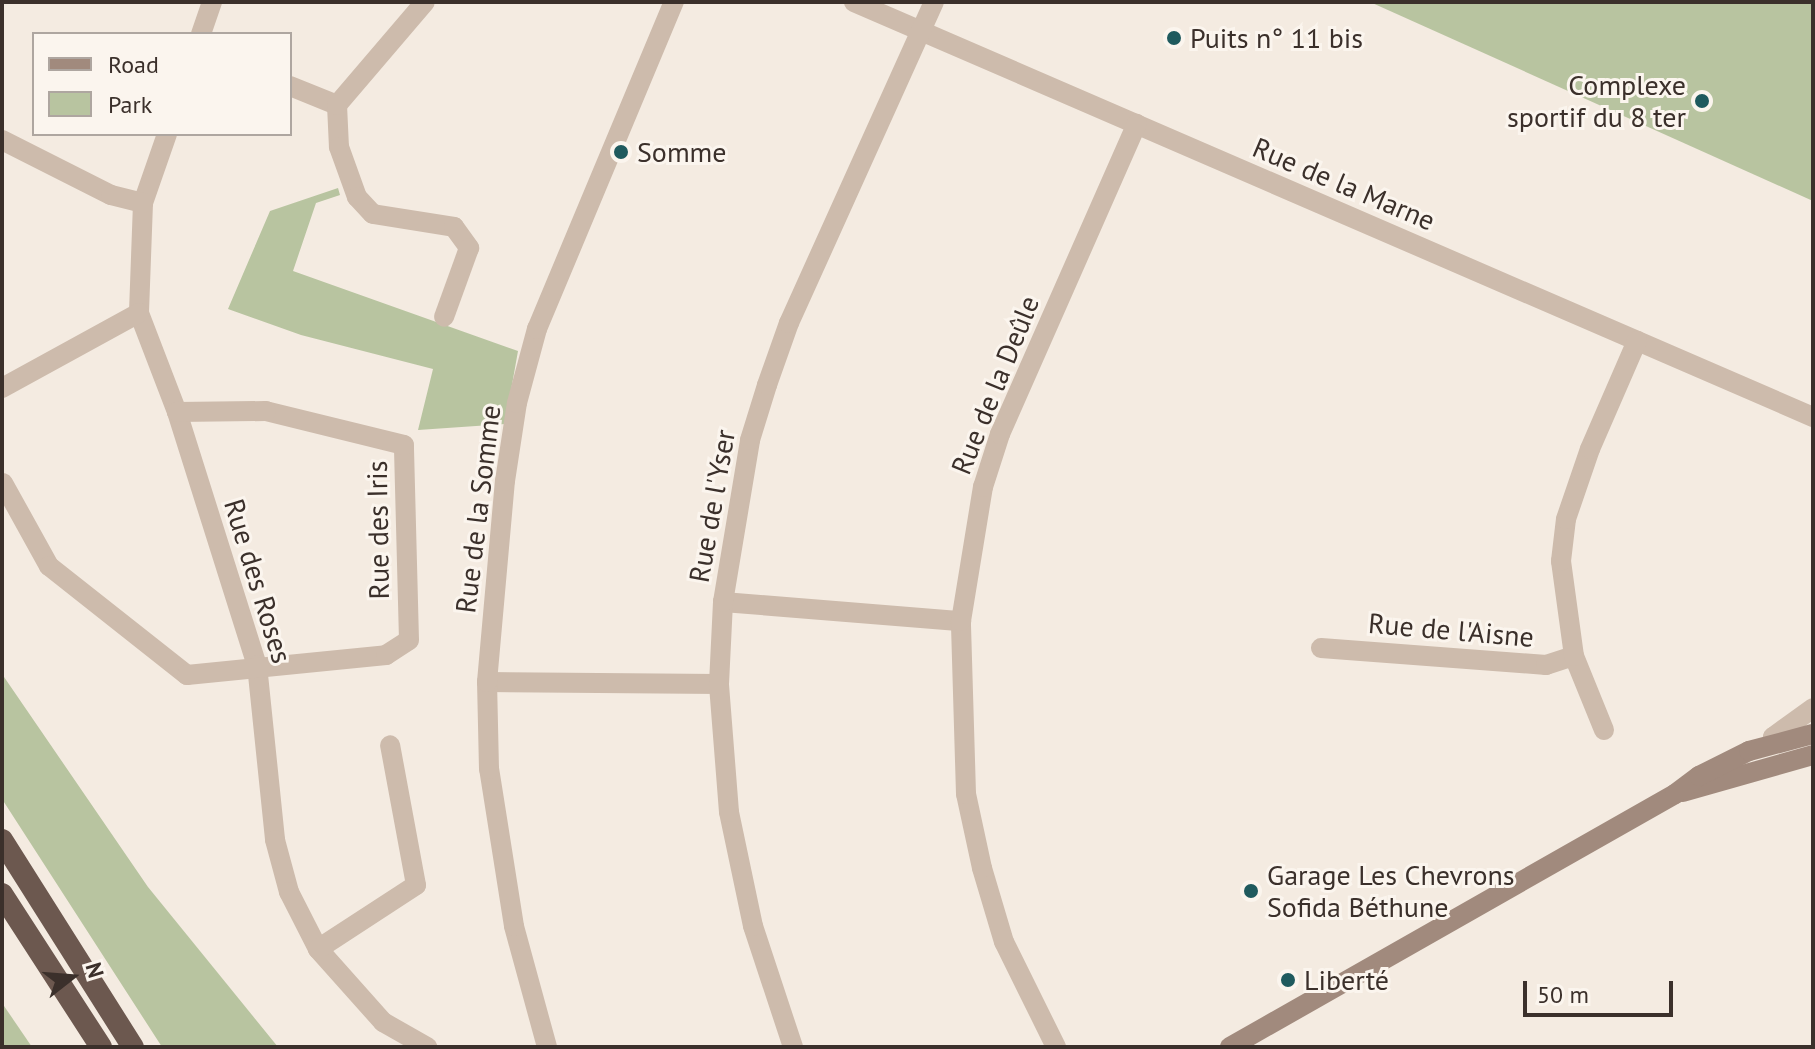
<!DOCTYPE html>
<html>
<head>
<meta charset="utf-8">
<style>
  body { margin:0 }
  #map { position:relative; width:1815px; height:1049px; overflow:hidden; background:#f4ebe1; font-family:"PT Sans",sans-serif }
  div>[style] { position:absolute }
  .green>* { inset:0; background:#b8c4a0 }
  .minor>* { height:20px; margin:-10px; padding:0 10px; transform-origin:10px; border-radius:10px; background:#cdbbac }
  .tertiary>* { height:20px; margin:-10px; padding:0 10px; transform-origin:10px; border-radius:10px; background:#cdbbac }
  .secondary>* { height:20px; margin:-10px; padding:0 10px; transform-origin:10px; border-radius:10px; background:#a18a7d }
  .trunk>* { height:22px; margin:-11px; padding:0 11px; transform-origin:11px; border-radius:11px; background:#6c584f }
  .dots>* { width:22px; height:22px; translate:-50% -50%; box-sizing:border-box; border:4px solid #fbf5ee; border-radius:50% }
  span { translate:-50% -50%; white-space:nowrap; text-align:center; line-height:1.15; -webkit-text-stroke:6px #fbf5ee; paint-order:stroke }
  .poi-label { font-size:28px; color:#3b302b }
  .left { translate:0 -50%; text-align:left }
  .right { translate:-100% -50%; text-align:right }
  .street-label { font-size:28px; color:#3b302b }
  .frame { position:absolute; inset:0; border:4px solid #3b302b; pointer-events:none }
  .legend { position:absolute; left:32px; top:32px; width:260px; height:104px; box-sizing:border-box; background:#fbf5ee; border:2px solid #aea6a0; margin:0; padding:10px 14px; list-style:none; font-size:24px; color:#3b302b }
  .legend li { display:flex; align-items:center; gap:16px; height:40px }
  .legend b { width:40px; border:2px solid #aea6a0 }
  .north { position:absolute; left:32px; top:937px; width:80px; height:80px; -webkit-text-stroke:6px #fbf5ee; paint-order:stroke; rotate:73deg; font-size:22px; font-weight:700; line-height:32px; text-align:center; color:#3b302b }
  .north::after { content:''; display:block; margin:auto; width:28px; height:36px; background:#3b302b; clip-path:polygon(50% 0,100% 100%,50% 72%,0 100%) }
  .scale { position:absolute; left:1523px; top:981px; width:150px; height:36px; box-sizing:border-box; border:4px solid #3b302b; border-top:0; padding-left:10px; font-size:24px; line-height:28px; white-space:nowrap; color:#3b302b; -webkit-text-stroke:6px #fbf5ee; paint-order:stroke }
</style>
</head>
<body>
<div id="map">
  <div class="green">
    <i style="clip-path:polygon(1370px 2px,1813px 2px,1813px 201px)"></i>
    <i style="clip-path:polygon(338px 188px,340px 195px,316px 203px,293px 271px,518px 351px,505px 424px,418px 430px,433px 369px,301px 335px,228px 309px,270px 211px)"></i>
    <i style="clip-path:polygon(2px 674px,148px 887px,278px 1047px,162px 1047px,2px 799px)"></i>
    <i style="clip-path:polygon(2px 1003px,32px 1047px,2px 1047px)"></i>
  </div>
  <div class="minor">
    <i style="left:854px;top:2px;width:1045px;rotate:23.4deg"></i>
    <i style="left:201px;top:34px;width:34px;rotate:-71deg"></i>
    <i style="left:290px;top:86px;width:51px;rotate:22deg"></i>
    <i style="left:337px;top:105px;width:42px;rotate:87.3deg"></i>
    <i style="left:339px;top:147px;width:53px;rotate:70.2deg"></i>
    <i style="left:357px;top:197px;width:23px;rotate:47deg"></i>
    <i style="left:373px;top:214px;width:82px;rotate:9.1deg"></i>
    <i style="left:454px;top:227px;width:26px;rotate:54deg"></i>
    <i style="left:469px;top:248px;width:73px;rotate:109.9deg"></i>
    <i style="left:337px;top:105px;width:135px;rotate:-49.5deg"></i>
    <i style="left:167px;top:134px;width:73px;rotate:109.2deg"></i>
    <i style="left:143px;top:203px;width:110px;rotate:92.1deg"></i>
    <i style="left:139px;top:313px;width:106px;rotate:69deg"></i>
    <i style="left:177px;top:412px;width:265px;rotate:72.5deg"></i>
    <i style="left:257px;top:665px;width:176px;rotate:84.1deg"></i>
    <i style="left:275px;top:840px;width:54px;rotate:74.9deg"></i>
    <i style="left:289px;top:892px;width:64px;rotate:63deg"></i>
    <i style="left:318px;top:949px;width:98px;rotate:48.3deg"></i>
    <i style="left:383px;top:1022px;width:51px;rotate:29.6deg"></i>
    <i style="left:2px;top:140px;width:122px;rotate:26.8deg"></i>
    <i style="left:111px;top:195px;width:33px;rotate:14deg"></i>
    <i style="left:2px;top:388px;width:156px;rotate:-28.7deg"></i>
    <i style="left:3px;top:483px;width:95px;rotate:61deg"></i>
    <i style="left:49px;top:566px;width:176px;rotate:38.3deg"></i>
    <i style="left:187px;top:675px;width:200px;rotate:-5.7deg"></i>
    <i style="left:386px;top:655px;width:27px;rotate:-33deg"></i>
    <i style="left:409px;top:640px;width:195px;rotate:-91.5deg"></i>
    <i style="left:404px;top:445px;width:142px;rotate:-166.2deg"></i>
    <i style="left:266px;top:411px;width:89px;rotate:179.4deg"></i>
    <i style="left:723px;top:602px;width:239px;rotate:4.6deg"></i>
    <i style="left:1321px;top:648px;width:226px;rotate:4.3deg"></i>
    <i style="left:1546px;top:665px;width:29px;rotate:-18deg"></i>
    <i style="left:487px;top:682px;width:232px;rotate:0.5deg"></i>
    <i style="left:1604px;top:730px;width:80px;rotate:-112.1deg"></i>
    <i style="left:1574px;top:656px;width:96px;rotate:-97.8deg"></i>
    <i style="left:1561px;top:561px;width:42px;rotate:-83.2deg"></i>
    <i style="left:1566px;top:519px;width:74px;rotate:-71.1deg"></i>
    <i style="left:1590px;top:449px;width:118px;rotate:-66.5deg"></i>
    <i style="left:318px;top:949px;width:117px;rotate:-33.1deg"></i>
    <i style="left:416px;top:885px;width:142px;rotate:-100.5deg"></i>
    <i style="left:547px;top:1047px;width:125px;rotate:-105.3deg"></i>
    <i style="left:514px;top:926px;width:159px;rotate:-99deg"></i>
    <i style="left:489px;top:769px;width:87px;rotate:-91.3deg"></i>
    <i style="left:487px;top:682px;width:202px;rotate:-84.9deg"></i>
    <i style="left:505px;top:481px;width:79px;rotate:-81.3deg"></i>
    <i style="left:517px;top:403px;width:77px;rotate:-74.9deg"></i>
    <i style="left:537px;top:329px;width:355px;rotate:-67.3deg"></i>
    <i style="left:793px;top:1047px;width:127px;rotate:-108.3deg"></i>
    <i style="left:753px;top:926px;width:116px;rotate:-101.9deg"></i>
    <i style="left:729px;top:812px;width:128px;rotate:-94.5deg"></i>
    <i style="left:719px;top:684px;width:82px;rotate:-87.2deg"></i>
    <i style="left:723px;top:602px;width:164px;rotate:-80.5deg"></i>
    <i style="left:750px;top:440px;width:58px;rotate:-72.8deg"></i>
    <i style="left:767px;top:385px;width:66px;rotate:-70.5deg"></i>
    <i style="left:789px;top:323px;width:352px;rotate:-65.7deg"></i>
    <i style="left:1056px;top:1047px;width:117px;rotate:-116.3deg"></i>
    <i style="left:1004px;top:942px;width:77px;rotate:-106.6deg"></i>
    <i style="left:982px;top:868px;width:76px;rotate:-102.2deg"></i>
    <i style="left:966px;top:794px;width:173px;rotate:-91.7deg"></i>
    <i style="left:961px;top:621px;width:136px;rotate:-80.7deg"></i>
    <i style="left:983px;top:487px;width:56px;rotate:-72.2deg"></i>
    <i style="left:1000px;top:434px;width:339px;rotate:-66.2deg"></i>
  </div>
  <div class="tertiary">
    <i style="left:1772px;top:744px;width:7px;rotate:-82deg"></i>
    <i style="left:1773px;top:737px;width:49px;rotate:-35.9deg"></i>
  </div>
  <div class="secondary">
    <i style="left:1683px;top:792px;width:135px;rotate:-15.9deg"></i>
    <i style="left:1230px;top:1047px;width:512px;rotate:-29.62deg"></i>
    <i style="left:1675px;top:794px;width:30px;rotate:-37deg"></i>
    <i style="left:1699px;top:776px;width:56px;rotate:-26.6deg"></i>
    <i style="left:1749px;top:751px;width:66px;rotate:-14.9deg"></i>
  </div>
  <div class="trunk">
    <i style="left:2px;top:840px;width:245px;rotate:57.7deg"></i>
    <i style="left:2px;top:894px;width:182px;rotate:57.1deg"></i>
  </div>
  <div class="dots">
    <i style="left:1174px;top:38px;background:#1f5a5e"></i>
    <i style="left:1702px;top:101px;background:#1f5a5e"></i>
    <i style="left:621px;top:152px;background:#1f5a5e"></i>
    <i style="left:1251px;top:891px;background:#1f5a5e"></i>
    <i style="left:1288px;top:980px;background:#1f5a5e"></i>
  </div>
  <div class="poi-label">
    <span class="left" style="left:1190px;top:38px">Puits n° 11 bis</span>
    <span class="right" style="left:1686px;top:101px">Complexe<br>sportif du 8 ter</span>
    <span class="left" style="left:637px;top:152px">Somme</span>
    <span class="left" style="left:1267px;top:891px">Garage Les Chevrons<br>Sofida Béthune</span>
    <span class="left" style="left:1304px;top:980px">Liberté</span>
  </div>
  <div class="street-label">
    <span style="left:1344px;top:184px;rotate:23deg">Rue de la Marne</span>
    <span style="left:995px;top:385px;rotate:-68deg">Rue de la Deûle</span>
    <span style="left:712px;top:506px;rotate:-80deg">Rue de l'Yser</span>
    <span style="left:478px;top:509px;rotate:-83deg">Rue de la Somme</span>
    <span style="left:378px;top:530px;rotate:-91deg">Rue des Iris</span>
    <span style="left:258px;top:581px;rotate:73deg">Rue des Roses</span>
    <span style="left:1451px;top:630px;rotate:5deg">Rue de l'Aisne</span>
  </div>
  <div class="frame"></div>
  <ul class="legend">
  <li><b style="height:10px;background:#a18a7d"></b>Road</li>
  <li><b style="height:22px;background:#b8c4a0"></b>Park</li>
  </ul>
  <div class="north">N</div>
  <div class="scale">50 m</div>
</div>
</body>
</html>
